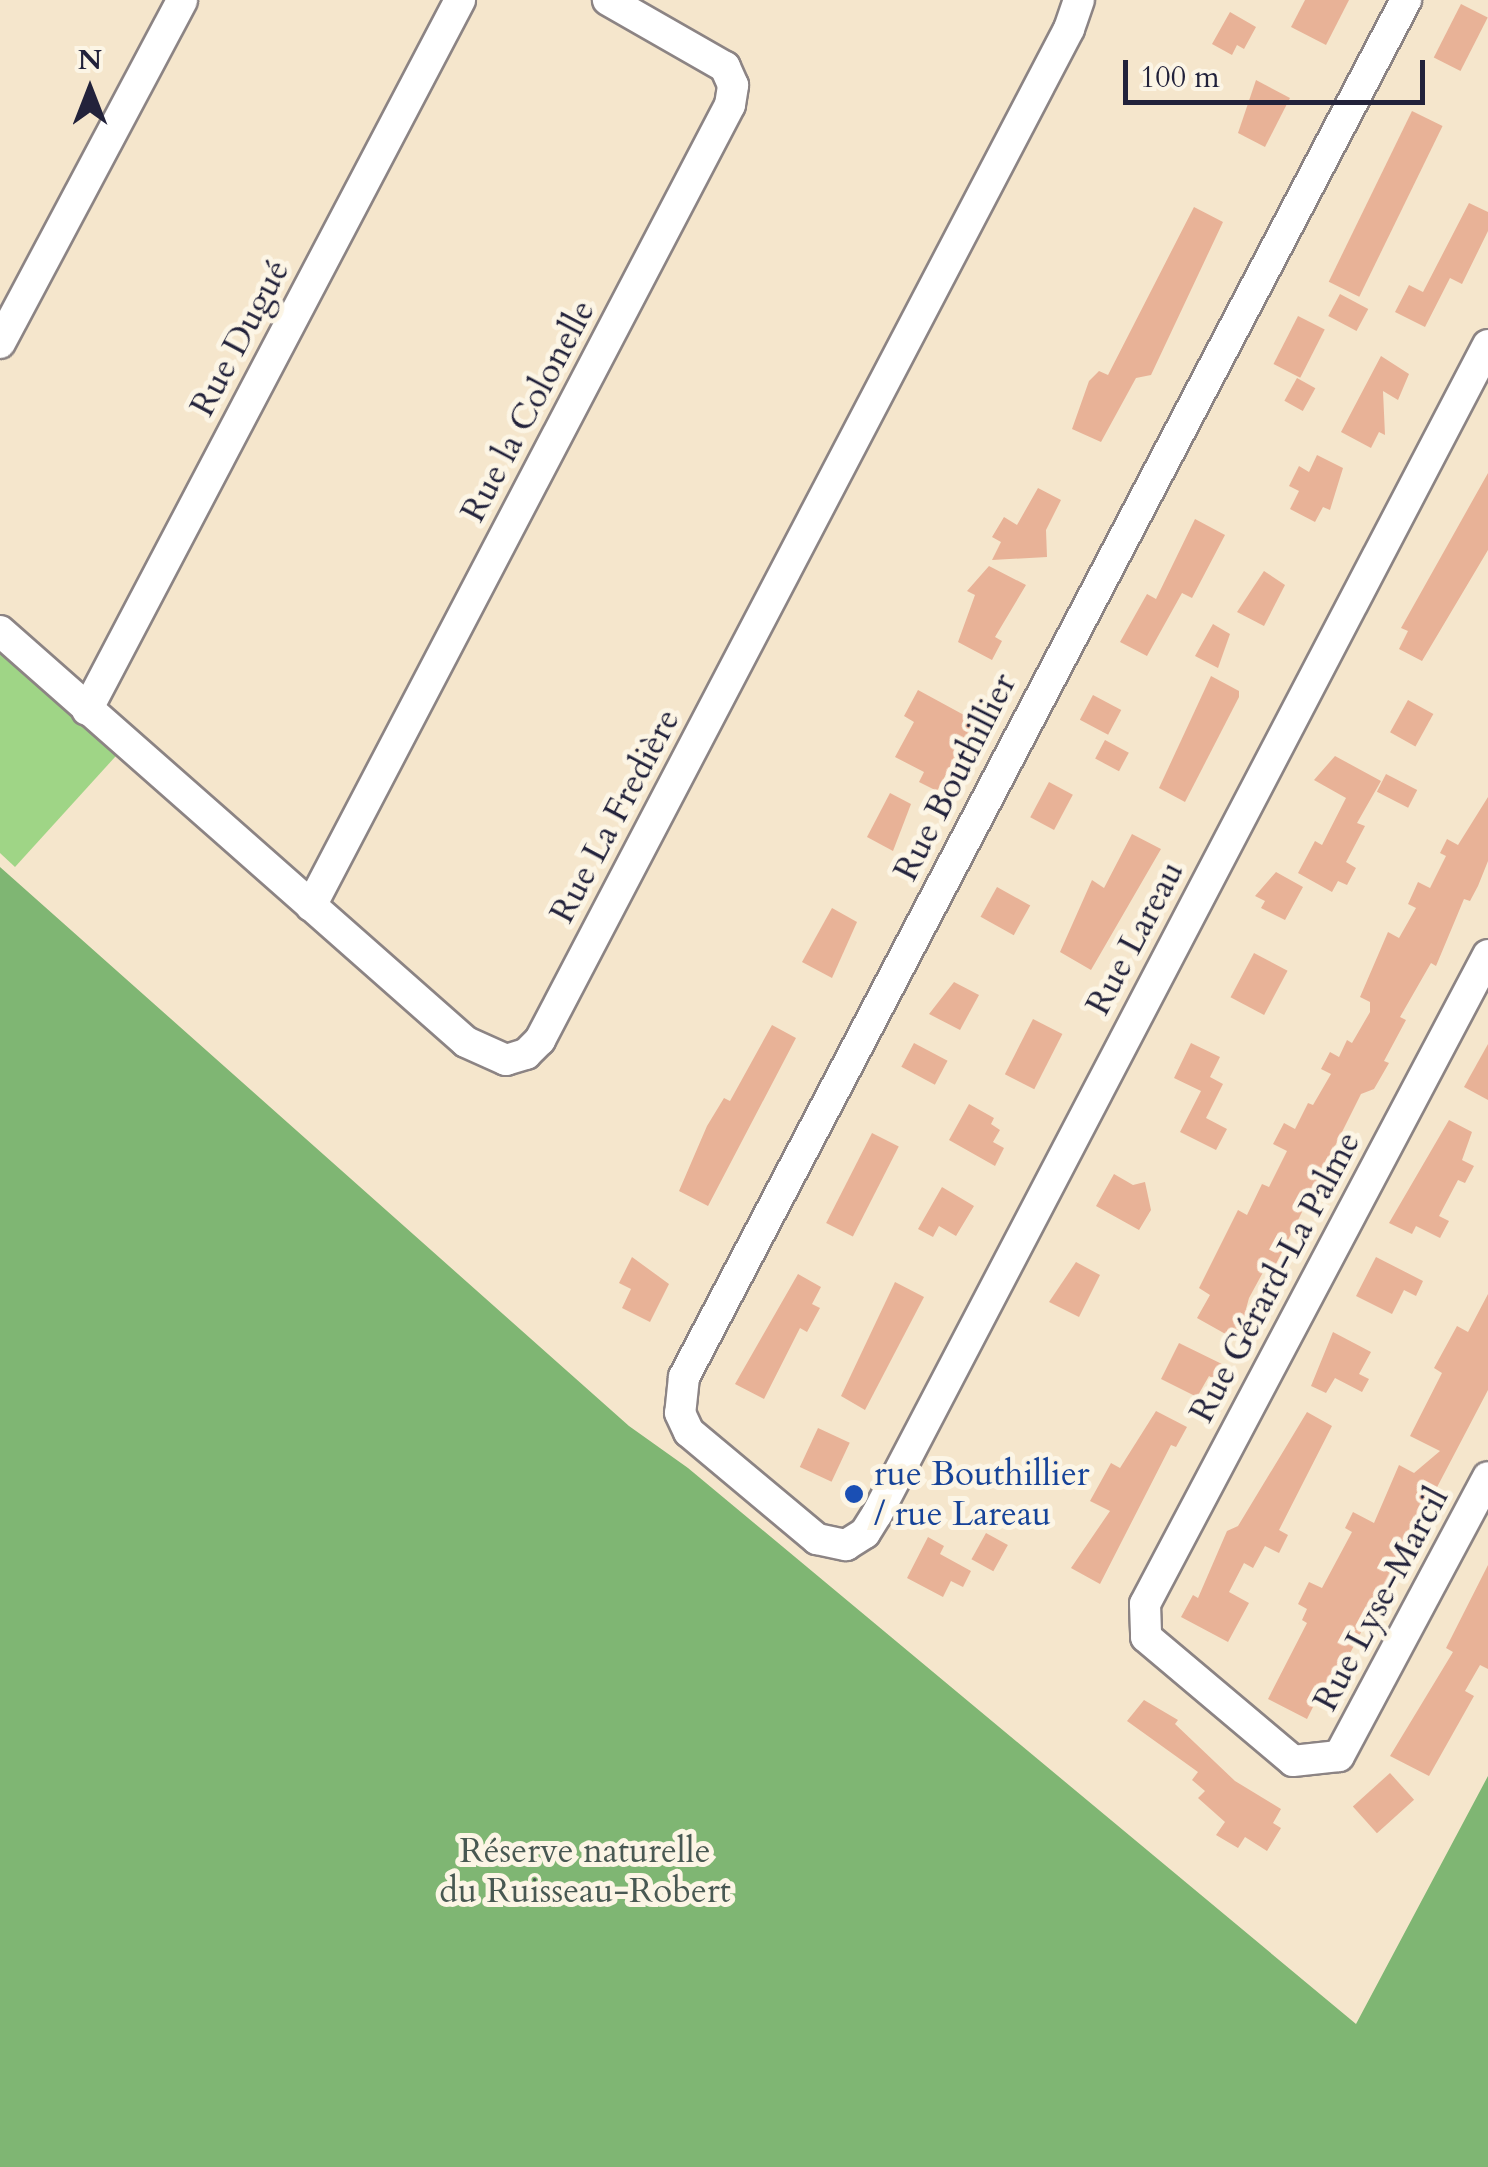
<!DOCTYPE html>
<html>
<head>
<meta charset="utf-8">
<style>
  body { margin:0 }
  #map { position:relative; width:1488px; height:2167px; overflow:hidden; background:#f5e6cc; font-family:Cardo,serif }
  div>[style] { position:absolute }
  .green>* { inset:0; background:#9fd586 }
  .forest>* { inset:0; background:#7fb673 }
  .building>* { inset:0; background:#e8b297; transform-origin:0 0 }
  .roads { filter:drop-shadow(2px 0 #8c8484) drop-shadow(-2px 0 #8c8484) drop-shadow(0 2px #8c8484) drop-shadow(0 -2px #8c8484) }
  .minor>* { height:30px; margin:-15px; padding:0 15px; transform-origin:15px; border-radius:15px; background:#fff }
  .dots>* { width:28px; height:28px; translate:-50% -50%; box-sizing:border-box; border:5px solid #fcf5e5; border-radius:50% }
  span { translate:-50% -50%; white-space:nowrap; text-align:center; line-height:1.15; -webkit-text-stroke:10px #fcf5e5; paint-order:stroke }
  .street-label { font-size:35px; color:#22223b }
  .transit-label { font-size:35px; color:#164399 }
  .left { translate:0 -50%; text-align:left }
  .park-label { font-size:35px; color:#485852 }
  .north { position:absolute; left:40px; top:40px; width:100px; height:100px; -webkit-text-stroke:8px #fcf5e5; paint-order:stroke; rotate:0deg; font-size:28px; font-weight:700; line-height:40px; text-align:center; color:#22223b }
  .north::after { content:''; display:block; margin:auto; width:35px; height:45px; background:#22223b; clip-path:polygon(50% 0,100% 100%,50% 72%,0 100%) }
  .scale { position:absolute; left:1123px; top:60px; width:302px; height:45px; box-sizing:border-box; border:5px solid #22223b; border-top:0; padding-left:12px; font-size:30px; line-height:35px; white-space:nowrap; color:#22223b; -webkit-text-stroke:8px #fcf5e5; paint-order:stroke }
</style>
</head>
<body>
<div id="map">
  <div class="green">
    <i style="clip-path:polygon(0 641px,125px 746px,15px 867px,0 853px)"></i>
  </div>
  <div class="forest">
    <i style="clip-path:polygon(0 867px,629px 1426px,688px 1468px,1356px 2024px,1488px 1776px,1488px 2167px,0 2167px)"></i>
  </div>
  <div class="building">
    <i style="clip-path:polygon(1305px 0,1349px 0,1326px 45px,1291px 27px)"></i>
    <i style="left:1461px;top:4px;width:30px;height:60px;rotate:27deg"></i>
    <i style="clip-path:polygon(1230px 12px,1256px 27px,1244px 49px,1237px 45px,1232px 55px,1212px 44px)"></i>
    <i style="clip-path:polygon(1256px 80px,1290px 98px,1265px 147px,1238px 133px)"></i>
    <i style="left:1412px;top:111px;width:34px;height:190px;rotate:26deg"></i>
    <i style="clip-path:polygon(1469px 203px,1488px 212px,1488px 231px,1462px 284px,1450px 278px,1425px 327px,1395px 312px,1409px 285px,1423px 292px)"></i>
    <i style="clip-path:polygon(1194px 207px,1223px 222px,1151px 375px,1136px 378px,1101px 442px,1072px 429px,1089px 381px,1099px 371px,1108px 375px)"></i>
    <i style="left:1340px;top:294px;width:32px;height:25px;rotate:28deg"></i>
    <i style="left:1298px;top:316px;width:30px;height:54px;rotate:27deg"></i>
    <i style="clip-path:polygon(1381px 356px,1409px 374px,1398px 400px,1383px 391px,1385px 435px,1379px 432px,1371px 448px,1341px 432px)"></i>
    <i style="left:1297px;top:378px;width:21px;height:26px;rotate:29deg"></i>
    <i style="clip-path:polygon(1317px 455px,1343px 468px,1330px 510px,1323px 507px,1315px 522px,1290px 509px,1299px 491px,1289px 486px,1299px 466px,1309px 472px)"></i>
    <i style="clip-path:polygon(1488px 473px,1488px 550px,1422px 661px,1399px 649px,1408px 631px,1401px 628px)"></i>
    <i style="clip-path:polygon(1038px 488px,1061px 500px,1046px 530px,1047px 557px,992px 560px,1001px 542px,992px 537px,1004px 517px,1017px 525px)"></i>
    <i style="clip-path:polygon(1195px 519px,1225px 535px,1192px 598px,1182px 593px,1147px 656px,1120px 642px,1147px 594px,1156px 599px)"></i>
    <i style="clip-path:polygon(989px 566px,1026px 585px,995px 637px,1002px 641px,992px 660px,958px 642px,975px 595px,967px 591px)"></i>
    <i style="clip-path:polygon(1264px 571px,1285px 585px,1264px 626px,1237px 612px)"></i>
    <i style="clip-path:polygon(1213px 624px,1230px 634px,1218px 668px,1195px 656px)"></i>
    <i style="clip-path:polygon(1211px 676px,1239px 691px,1239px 697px,1185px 802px,1159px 788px)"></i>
    <i style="clip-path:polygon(918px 690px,975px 721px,937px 791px,919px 782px,924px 772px,895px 757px,914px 722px,904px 716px)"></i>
    <i style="left:1093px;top:695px;width:32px;height:28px;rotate:28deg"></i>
    <i style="left:1408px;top:700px;width:29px;height:37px;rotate:29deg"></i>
    <i style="left:1105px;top:740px;width:27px;height:21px;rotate:28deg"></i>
    <i style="clip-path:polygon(1335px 756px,1381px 781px,1357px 823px,1365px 826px,1346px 862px,1356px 868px,1347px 885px,1338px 881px,1332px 892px,1298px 873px,1315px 841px,1322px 845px,1346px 798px,1314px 780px)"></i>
    <i style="left:1386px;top:774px;width:35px;height:20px;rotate:27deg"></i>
    <i style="left:1049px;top:782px;width:27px;height:40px;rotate:28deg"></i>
    <i style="clip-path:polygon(890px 793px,911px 804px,893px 851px,867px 837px)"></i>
    <i style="clip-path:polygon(1488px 797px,1488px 861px,1478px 886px,1470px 901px,1464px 899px,1436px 966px,1431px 963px,1400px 1017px,1406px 1020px,1384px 1061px,1389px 1063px,1374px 1089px,1361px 1094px,1275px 1266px,1268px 1263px,1249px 1298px,1246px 1309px,1253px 1313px,1238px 1341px,1197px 1318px,1210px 1295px,1199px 1288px,1238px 1210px,1247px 1215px,1262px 1184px,1269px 1187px,1287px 1151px,1273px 1144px,1284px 1123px,1295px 1129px,1308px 1103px,1313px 1105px,1331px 1074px,1321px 1069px,1330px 1052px,1339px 1057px,1347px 1040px,1352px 1043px,1370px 1012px,1370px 1002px,1360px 997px,1388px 932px,1399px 938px,1416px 908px,1408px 904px,1418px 882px,1430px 888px,1446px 856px,1440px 853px,1447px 839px,1458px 845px)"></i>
    <i style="clip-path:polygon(1132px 834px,1161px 849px,1091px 970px,1060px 952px,1092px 880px,1104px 888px)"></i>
    <i style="clip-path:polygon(1276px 872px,1303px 887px,1285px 920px,1261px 908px,1265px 901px,1255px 896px)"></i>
    <i style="left:997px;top:887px;width:38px;height:34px;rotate:29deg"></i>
    <i style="clip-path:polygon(832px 908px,857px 922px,832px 978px,802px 962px)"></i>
    <i style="left:1254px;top:953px;width:38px;height:50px;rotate:28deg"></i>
    <i style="clip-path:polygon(954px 982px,979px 995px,960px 1030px,929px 1014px)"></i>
    <i style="left:1033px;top:1019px;width:33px;height:62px;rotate:27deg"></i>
    <i style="clip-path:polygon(772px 1025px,796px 1038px,708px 1206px,679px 1191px,707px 1126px,724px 1098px,730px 1101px)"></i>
    <i style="left:914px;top:1043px;width:38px;height:27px;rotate:28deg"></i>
    <i style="clip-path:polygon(1191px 1043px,1220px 1057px,1210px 1077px,1223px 1084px,1206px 1118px,1227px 1129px,1216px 1150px,1180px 1132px,1201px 1091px,1174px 1078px)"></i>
    <i style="clip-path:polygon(1488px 1044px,1488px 1100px,1464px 1087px)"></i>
    <i style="clip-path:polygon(969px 1104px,994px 1118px,991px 1124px,1000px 1130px,993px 1142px,1004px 1148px,995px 1166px,949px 1140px)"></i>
    <i style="clip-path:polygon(1449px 1120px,1472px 1132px,1462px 1160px,1474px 1166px,1465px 1183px,1458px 1180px,1439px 1216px,1449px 1221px,1440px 1238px,1416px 1226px,1412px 1234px,1389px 1223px)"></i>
    <i style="left:872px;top:1133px;width:30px;height:101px;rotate:27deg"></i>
    <i style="clip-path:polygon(1114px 1174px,1133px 1185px,1145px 1182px,1151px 1210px,1139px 1230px,1096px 1206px)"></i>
    <i style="clip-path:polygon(942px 1187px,974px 1206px,956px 1236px,939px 1226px,933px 1237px,918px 1229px)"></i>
    <i style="clip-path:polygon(632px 1257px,669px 1284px,650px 1322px,622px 1308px,631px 1289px,619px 1283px)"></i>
    <i style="clip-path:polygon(1376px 1257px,1423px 1281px,1416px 1296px,1404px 1290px,1392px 1314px,1356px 1296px)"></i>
    <i style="clip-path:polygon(1076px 1262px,1100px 1275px,1079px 1317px,1049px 1302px)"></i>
    <i style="clip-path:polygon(798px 1274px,821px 1287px,812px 1304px,820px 1308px,807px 1332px,800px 1328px,764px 1399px,735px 1384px)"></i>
    <i style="clip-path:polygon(895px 1282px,924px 1297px,865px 1410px,841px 1396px)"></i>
    <i style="clip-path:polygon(1488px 1294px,1488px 1390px,1326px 1699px,1319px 1695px,1307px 1719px,1268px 1699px,1307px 1623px,1302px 1620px,1307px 1609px,1298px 1604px,1309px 1582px,1322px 1588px,1352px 1532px,1345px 1528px,1353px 1512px,1374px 1523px,1399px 1465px,1414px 1473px,1440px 1451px,1410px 1436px,1442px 1373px,1434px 1368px,1457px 1326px,1468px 1332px)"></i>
    <i style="clip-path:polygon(1333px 1332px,1371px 1352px,1359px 1374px,1369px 1379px,1362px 1392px,1335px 1378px,1326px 1393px,1311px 1386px)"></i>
    <i style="clip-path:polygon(1179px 1343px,1226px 1366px,1218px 1381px,1209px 1376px,1197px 1397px,1161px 1379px)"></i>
    <i style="clip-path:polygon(1156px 1411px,1187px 1427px,1176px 1447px,1171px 1445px,1100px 1584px,1071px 1568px,1110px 1511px,1090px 1501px,1111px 1463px,1120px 1468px)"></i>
    <i style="clip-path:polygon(1307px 1412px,1332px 1426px,1279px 1530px,1288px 1535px,1279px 1553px,1265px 1546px,1253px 1568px,1244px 1563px,1229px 1592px,1249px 1603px,1228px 1642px,1181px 1617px,1193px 1595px,1198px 1598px,1227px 1531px,1238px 1526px)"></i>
    <i style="left:818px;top:1428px;width:35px;height:43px;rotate:25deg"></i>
    <i style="left:986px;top:1533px;width:25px;height:30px;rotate:29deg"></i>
    <i style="clip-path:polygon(928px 1537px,944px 1546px,940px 1554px,971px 1571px,963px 1587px,951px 1581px,943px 1597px,907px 1578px)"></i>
    <i style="clip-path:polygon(1488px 1565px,1488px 1669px,1480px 1665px,1465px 1691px,1474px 1696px,1429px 1776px,1390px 1756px,1453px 1652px,1446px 1648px)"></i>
    <i style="clip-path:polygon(1144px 1700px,1178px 1720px,1175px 1724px,1235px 1781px,1281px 1809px,1273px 1823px,1281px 1828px,1267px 1851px,1245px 1837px,1238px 1848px,1216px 1835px,1225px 1822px,1198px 1798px,1205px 1791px,1192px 1780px,1198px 1772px,1127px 1721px)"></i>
    <i style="left:1390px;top:1773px;width:36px;height:50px;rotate:48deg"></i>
  </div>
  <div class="roads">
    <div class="minor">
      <i style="left:1406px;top:0;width:1555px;rotate:117.67deg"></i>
      <i style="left:684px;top:1377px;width:36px;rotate:96deg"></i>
      <i style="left:680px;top:1413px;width:21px;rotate:65deg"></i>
      <i style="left:689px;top:1432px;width:167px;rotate:39.9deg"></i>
      <i style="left:817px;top:1539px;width:30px;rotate:12deg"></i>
      <i style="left:846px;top:1545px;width:22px;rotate:-32deg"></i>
      <i style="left:865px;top:1533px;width:22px;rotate:-58deg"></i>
      <i style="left:877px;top:1514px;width:1319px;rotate:-62.41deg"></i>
      <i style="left:0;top:343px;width:388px;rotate:-62deg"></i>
      <i style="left:0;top:631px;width:621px;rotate:41.41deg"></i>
      <i style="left:466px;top:1042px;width:44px;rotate:24.2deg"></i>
      <i style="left:506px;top:1060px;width:21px;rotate:-17deg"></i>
      <i style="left:526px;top:1054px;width:20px;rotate:-45deg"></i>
      <i style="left:540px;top:1040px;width:1141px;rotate:-62.38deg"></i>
      <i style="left:1069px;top:29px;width:31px;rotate:-71deg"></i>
      <i style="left:87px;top:710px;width:802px;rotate:-62.28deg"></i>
      <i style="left:311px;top:906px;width:904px;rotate:-62.39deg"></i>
      <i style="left:730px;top:105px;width:20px;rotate:-81deg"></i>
      <i style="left:733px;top:85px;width:20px;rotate:-114deg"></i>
      <i style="left:725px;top:67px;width:135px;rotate:-150.2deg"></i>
      <i style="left:1488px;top:955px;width:734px;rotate:117.86deg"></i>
      <i style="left:1145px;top:1604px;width:33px;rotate:88deg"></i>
      <i style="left:1146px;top:1637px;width:192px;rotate:40.1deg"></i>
      <i style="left:1293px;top:1761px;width:46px;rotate:-6.2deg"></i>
      <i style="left:1339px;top:1756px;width:316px;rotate:-61.9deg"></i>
    </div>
  </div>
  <div class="dots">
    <i style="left:854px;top:1494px;background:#1a4fb4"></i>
  </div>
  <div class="street-label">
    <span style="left:240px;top:338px;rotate:-62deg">Rue Dugué</span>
    <span style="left:528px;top:411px;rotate:-62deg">Rue la Colonelle</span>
    <span style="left:955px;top:777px;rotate:-63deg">Rue Bouthillier</span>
    <span style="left:615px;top:816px;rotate:-62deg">Rue La Fredière</span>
    <span style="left:1135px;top:938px;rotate:-62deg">Rue Lareau</span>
    <span style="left:1275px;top:1277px;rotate:-62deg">Rue Gérard-La Palme</span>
    <span style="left:1381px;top:1599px;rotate:-62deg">Rue Lyse-Marcil</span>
  </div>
  <div class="transit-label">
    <span class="left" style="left:874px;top:1494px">rue Bouthillier<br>/ rue Lareau</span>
  </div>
  <div class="park-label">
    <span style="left:585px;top:1871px">Réserve naturelle<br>du Ruisseau-Robert</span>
  </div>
  <div class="north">N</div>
  <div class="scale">100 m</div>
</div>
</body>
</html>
